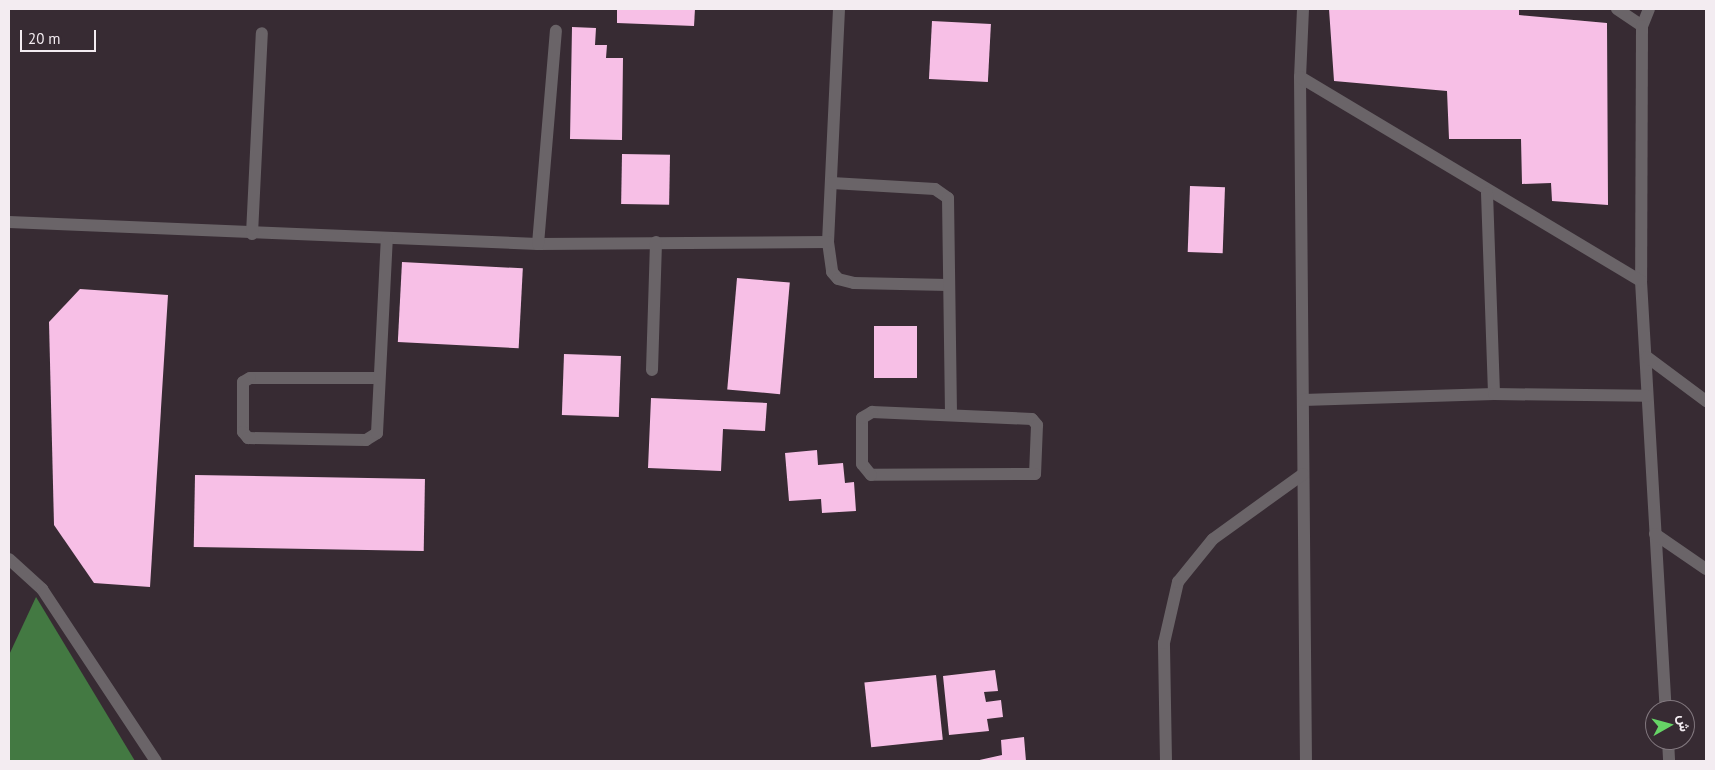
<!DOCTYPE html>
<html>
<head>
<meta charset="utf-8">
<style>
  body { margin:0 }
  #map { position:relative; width:1715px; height:770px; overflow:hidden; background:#372b33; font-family:"PT Sans",Vazirmatn,sans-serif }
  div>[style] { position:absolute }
  .forest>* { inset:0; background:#437942 }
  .building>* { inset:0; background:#f7bfe6; transform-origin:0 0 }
  .minor>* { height:12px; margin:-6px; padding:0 6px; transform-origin:6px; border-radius:6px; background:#6a6468 }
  span { translate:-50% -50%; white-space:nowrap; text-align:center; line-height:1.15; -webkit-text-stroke:5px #372b33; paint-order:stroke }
  .frame { position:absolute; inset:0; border:10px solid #f3ecf1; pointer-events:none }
  .north { position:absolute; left:1645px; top:700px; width:50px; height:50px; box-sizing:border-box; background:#372b33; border:1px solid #82787f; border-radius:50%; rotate:83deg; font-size:14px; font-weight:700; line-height:20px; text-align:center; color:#f3ecf1 }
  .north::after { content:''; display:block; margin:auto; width:18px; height:22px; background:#66d466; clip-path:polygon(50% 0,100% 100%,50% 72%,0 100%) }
  .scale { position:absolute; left:20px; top:30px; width:76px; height:22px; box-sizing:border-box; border:2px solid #f3ecf1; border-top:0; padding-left:6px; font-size:15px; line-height:18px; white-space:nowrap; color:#f3ecf1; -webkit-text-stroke:4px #372b33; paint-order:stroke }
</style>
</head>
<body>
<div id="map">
  <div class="forest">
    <i style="clip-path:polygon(36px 597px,135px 761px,9px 761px,9px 655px)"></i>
  </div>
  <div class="building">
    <i style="clip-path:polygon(617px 9px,695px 9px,694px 26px,617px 23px)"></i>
    <i style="clip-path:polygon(1329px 9px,1519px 9px,1519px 15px,1607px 23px,1608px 205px,1552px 201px,1551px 183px,1522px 184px,1521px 139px,1449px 139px,1447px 91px,1334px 81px)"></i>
    <i style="left:932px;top:21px;width:59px;height:58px;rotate:3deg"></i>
    <i style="clip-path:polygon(572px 27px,596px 28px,595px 45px,607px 45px,606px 58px,623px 58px,622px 140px,570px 139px)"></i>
    <i style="left:622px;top:154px;width:48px;height:50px;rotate:1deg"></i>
    <i style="left:1190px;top:186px;width:35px;height:66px;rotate:2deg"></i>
    <i style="left:402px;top:262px;width:121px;height:80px;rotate:3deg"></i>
    <i style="left:737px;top:278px;width:53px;height:112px;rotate:5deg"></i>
    <i style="clip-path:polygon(80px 289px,168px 295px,150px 587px,94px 583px,54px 525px,49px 322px)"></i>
    <i style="left:874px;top:326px;width:43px;height:52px"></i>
    <i style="left:564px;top:354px;width:57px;height:61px;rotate:2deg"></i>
    <i style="clip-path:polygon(651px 398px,767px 403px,765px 431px,723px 429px,721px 471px,648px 468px)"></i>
    <i style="clip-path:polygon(817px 450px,818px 465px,843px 463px,845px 483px,854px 482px,856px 511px,822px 513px,821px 499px,789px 501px,785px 453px)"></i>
    <i style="left:195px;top:475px;width:230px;height:72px;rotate:1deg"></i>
    <i style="clip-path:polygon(995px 670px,998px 691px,984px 692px,986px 702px,1001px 700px,1003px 717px,987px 719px,989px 731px,949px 735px,943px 676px)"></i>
    <i style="left:936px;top:675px;width:65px;height:72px;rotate:84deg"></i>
    <i style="clip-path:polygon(1024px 737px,1026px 761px,975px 761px,1002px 755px,1001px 740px)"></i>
  </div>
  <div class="minor">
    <i style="left:839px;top:9px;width:233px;rotate:92.7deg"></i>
    <i style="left:828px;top:242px;width:30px;rotate:82deg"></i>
    <i style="left:832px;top:272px;width:9px;rotate:49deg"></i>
    <i style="left:838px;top:279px;width:16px;rotate:14deg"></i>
    <i style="left:854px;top:283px;width:94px;rotate:1.2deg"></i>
    <i style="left:1303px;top:9px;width:68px;rotate:92.5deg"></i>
    <i style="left:1300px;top:77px;width:684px;rotate:89.5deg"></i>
    <i style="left:1617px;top:9px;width:30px;rotate:34deg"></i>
    <i style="left:1649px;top:9px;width:18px;rotate:112deg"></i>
    <i style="left:1642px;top:26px;width:255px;rotate:90.2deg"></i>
    <i style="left:1641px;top:281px;width:430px;rotate:86.7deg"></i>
    <i style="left:1300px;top:77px;width:397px;rotate:30.9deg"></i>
    <i style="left:832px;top:183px;width:103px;rotate:3.3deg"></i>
    <i style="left:935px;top:189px;width:16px;rotate:35deg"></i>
    <i style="left:948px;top:198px;width:217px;rotate:89.2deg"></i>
    <i style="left:1487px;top:193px;width:201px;rotate:88deg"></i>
    <i style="left:9px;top:222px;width:529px;rotate:2.38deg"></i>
    <i style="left:538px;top:244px;width:290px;rotate:-0.4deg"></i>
    <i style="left:252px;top:234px;width:201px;rotate:-87.2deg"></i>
    <i style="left:538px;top:244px;width:214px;rotate:-85.2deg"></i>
    <i style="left:1647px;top:357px;width:74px;rotate:36.7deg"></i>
    <i style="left:652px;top:370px;width:128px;rotate:-88.2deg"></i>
    <i style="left:378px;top:378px;width:128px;rotate:180deg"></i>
    <i style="left:250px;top:378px;width:8px;rotate:150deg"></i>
    <i style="left:243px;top:382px;width:50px;rotate:90deg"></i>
    <i style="left:243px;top:432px;width:8px;rotate:50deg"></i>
    <i style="left:248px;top:438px;width:118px;rotate:1deg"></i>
    <i style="left:366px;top:440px;width:13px;rotate:-32deg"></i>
    <i style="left:377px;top:433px;width:195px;rotate:-87.1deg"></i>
    <i style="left:1303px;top:400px;width:191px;rotate:-1.8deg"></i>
    <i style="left:1494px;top:394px;width:153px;rotate:0.7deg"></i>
    <i style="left:872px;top:412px;width:160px;rotate:2.5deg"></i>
    <i style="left:1032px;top:419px;width:8px;rotate:50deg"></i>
    <i style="left:1037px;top:425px;width:49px;rotate:92.3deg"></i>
    <i style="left:1035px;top:474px;width:164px;rotate:179.7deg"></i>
    <i style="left:871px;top:475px;width:14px;rotate:-129deg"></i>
    <i style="left:862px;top:464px;width:46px;rotate:-90deg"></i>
    <i style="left:862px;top:418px;width:12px;rotate:-31deg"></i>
    <i style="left:1655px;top:534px;width:62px;rotate:34.5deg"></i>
    <i style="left:9px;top:559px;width:45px;rotate:42.3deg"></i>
    <i style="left:42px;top:589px;width:206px;rotate:56.5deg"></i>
    <i style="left:1668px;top:740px;width:21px;rotate:87deg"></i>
    <i style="left:1166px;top:761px;width:118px;rotate:-91deg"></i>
    <i style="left:1164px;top:643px;width:63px;rotate:-77.1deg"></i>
    <i style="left:1178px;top:582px;width:55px;rotate:-50.9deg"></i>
    <i style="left:1213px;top:539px;width:111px;rotate:-35.8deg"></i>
  </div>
  <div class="frame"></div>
  <div class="north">ش</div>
  <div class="scale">20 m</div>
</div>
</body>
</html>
